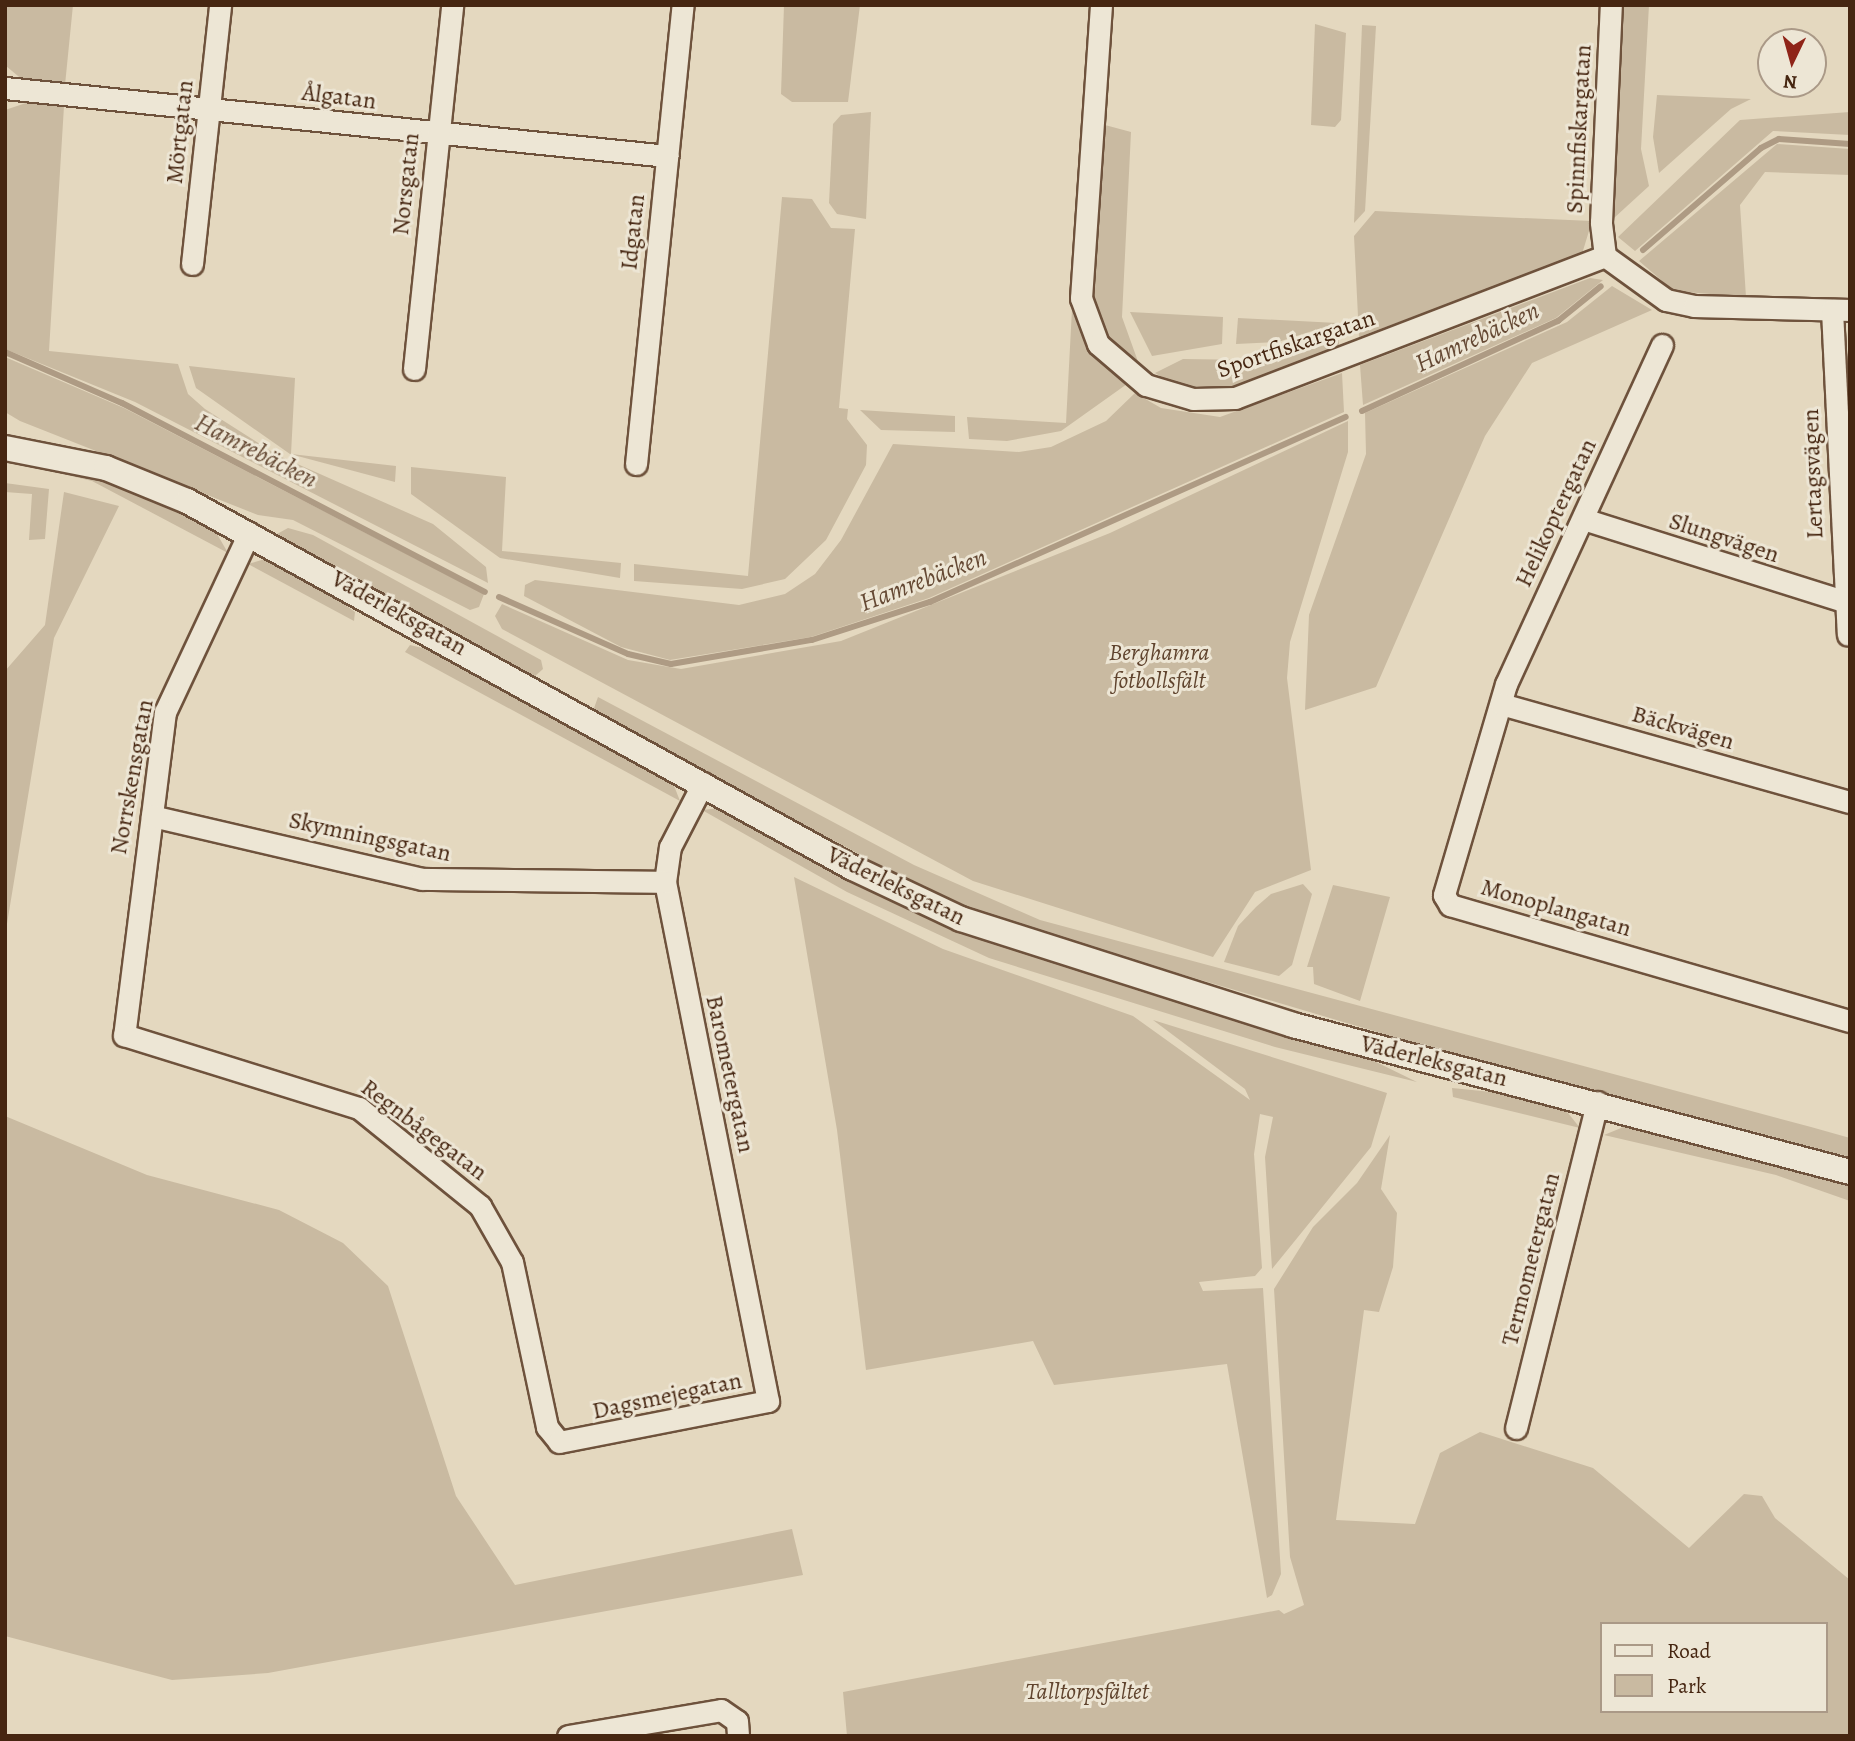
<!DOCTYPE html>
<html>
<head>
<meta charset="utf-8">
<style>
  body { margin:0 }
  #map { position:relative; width:1855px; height:1741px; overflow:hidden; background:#e4d8bf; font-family:Alegreya,serif }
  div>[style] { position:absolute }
  .green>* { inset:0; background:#c9baa1 }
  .stream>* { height:6px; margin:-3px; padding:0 3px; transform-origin:3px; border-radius:3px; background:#ae9b84 }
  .roads { filter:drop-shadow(2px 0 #6e523c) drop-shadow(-2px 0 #6e523c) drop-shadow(0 2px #6e523c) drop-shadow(0 -2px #6e523c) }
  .minor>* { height:21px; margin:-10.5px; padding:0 10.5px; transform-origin:10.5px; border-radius:10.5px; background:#ede6d5 }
  .tertiary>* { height:24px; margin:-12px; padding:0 12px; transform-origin:12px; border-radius:12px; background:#ede6d5 }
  span { translate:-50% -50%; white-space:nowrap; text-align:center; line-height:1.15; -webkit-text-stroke:6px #ede6d5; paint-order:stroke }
  .street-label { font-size:24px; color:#462611 }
  .park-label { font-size:24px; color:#60442e; font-style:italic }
  .water-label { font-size:26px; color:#654934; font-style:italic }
  .frame { position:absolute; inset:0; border:7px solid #462611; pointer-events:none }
  .legend { position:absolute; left:1600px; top:1622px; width:228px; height:91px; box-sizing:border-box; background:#ede6d5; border:2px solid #aa9987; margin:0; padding:9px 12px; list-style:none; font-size:21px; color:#462611 }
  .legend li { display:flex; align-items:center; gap:14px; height:35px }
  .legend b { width:35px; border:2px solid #aa9987 }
  .north { position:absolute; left:1757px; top:28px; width:70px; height:70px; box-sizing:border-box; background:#ede6d5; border:2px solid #aa9987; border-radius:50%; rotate:185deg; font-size:19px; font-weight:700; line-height:28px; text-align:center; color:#462611 }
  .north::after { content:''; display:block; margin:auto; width:24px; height:32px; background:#8f2418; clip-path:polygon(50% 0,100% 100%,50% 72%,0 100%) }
</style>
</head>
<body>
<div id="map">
  <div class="green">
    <i style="clip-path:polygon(7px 5px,73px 5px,65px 85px,24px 81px,6px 66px)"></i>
    <i style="clip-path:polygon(784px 5px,860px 5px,848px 102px,792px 102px,781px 94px)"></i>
    <i style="clip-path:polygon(1623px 5px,1649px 5px,1641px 149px,1649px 186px,1614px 218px)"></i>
    <i style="clip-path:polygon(1315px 24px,1346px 33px,1341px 120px,1335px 127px,1311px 125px)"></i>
    <i style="clip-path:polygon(1362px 25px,1376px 26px,1365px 211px,1354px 223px)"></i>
    <i style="clip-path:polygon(1657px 95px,1751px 99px,1731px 109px,1659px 173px,1653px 137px)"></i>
    <i style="clip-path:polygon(29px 102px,64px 106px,49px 351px,178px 364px,188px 394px,205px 409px,277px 455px,433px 524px,486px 567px,488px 583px,135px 402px,5px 349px,5px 110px)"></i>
    <i style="clip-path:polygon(871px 112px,866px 219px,837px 214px,829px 203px,833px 124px,841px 115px)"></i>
    <i style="clip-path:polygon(1850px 112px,1850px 135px,1773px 131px,1635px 251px,1618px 237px,1740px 120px)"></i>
    <i style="clip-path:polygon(1105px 125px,1131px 132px,1122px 317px,1140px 367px,1099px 334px,1090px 299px)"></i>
    <i style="clip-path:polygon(1777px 144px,1850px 149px,1850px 175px,1765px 172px,1740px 205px,1746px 297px,1674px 291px,1639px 261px)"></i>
    <i style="clip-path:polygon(782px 197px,812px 199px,831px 228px,855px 229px,839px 408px,848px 409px,847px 419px,867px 445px,866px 465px,826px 540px,785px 579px,742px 589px,634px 581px,634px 564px,748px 576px)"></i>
    <i style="clip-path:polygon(1375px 211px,1474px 216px,1592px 221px,1582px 254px,1359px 337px,1354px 236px)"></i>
    <i style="clip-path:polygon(1590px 278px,1603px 280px,1556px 318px,1363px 405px,1360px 365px)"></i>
    <i style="clip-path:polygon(1612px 286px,1652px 310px,1532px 363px,1485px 436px,1376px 687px,1305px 710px,1309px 615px,1366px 454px,1365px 413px,1567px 322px)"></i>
    <i style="clip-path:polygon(1072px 309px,1127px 384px,1061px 431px,1007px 441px,969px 439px,967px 417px,1066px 423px)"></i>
    <i style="clip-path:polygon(1130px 312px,1223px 317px,1222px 344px,1152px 356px)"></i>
    <i style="clip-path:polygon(1238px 318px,1337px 323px,1278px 342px,1236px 344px)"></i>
    <i style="clip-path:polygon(1339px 340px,1339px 346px,1220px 391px,1176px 386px,1155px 373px,1183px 359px,1252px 360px)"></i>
    <i style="clip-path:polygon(5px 357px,124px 408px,484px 594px,479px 607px,470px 610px,293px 520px,258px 515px,20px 421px,5px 412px)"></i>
    <i style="clip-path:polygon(189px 366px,295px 378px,291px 454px,396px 466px,395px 482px,290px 454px,196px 388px)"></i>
    <i style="clip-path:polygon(1342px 373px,1344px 412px,929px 598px,811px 637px,670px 660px,621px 647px,524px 596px,525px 585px,535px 580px,739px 605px,785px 594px,815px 574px,841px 540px,893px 444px,1019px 452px,1051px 447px,1106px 421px,1135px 393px,1161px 408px,1220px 417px)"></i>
    <i style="clip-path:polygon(860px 410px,955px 416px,955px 432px,881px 430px)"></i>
    <i style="clip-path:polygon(1348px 421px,1348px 452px,1290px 642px,1287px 678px,1311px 870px,1255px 892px,1213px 957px,973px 881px,502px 629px,495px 616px,502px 604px,628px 660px,681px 669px,841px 641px,1110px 533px)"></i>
    <i style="clip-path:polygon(5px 460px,85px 475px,156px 499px,213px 527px,228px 553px,92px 481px)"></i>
    <i style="clip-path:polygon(411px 467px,506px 477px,502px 551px,621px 563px,620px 578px,500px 558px,411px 494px)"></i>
    <i style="clip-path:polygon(5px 483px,49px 489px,45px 539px,29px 540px,32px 494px,5px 492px)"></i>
    <i style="clip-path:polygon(64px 492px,119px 506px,54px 638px,5px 936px,5px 671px,45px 625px)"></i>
    <i style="clip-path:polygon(288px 528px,313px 535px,541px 660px,543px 669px,534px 677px,277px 534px)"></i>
    <i style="clip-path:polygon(265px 559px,314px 582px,355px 612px,354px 621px,248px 564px)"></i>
    <i style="clip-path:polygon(410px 645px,439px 652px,671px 778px,680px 801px,405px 652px)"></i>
    <i style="clip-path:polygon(598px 697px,914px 865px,1040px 920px,1811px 1127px,1850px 1138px,1850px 1157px,1394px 1037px,995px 919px,927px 891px,593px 711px)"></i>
    <i style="clip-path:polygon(720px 808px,943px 924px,1139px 991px,1372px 1060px,1417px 1082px,1275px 1047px,989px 958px,847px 892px,702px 810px)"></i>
    <i style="clip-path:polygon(794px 877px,943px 949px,1133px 1016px,1250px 1100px,1245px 1089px,1153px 1020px,1387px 1093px,1371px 1147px,1272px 1269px,1265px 1157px,1273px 1117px,1260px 1114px,1254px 1154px,1262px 1268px,1255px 1276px,1199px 1282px,1203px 1291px,1263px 1288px,1281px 1574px,1272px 1595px,1267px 1598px,1227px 1364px,1054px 1385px,1033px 1341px,866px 1370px,837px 1130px)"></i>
    <i style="clip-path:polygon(1303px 884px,1312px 894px,1292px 965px,1279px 976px,1224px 962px,1238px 926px,1256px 907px,1271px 894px)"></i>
    <i style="clip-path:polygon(1333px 885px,1390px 897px,1360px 1001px,1314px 984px,1313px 967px,1307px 967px)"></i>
    <i style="clip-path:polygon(1452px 1088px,1512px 1094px,1564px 1108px,1580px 1128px,1453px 1097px)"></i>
    <i style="clip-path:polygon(5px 1116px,147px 1175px,279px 1210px,343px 1243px,388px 1286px,456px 1496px,515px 1585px,792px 1529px,803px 1575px,268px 1673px,172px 1680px,5px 1636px)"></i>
    <i style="clip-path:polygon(1626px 1126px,1833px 1179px,1850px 1185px,1850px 1201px,1776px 1175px,1604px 1135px)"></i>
    <i style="clip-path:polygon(evenodd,1390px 1135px,1381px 1189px,1397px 1213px,1393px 1267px,1379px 1312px,1364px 1310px,1336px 1520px,1415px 1524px,1440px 1453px,1480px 1432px,1593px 1468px,1689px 1548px,1744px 1494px,1762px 1496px,1775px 1518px,1850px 1580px,1850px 1736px,847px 1736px,843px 1692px,1279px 1610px,1284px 1614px,1304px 1605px,1290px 1557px,1274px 1289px,1313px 1227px,1357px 1183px,1390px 1135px,1601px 1624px,1825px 1624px,1825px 1711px,1601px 1711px,1601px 1624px)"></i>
  </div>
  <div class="stream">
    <i style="left:1643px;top:250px;width:156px;rotate:-40.8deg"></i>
    <i style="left:1761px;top:148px;width:20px;rotate:-27deg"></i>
    <i style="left:1779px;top:139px;width:71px;rotate:4deg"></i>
    <i style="left:5px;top:352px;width:128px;rotate:23.6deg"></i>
    <i style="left:122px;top:403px;width:409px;rotate:27.5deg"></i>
    <i style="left:1362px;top:411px;width:216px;rotate:-24.7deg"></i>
    <i style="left:1558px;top:321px;width:55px;rotate:-39.1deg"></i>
    <i style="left:499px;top:597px;width:141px;rotate:23.8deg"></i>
    <i style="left:628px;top:654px;width:44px;rotate:13.1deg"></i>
    <i style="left:671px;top:664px;width:143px;rotate:-9.7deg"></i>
    <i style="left:812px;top:640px;width:124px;rotate:-17.9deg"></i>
    <i style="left:930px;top:602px;width:455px;rotate:-24deg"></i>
  </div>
  <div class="roads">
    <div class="minor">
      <i style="left:1101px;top:5px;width:294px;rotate:93.9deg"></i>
      <i style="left:1081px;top:298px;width:49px;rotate:69.7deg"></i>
      <i style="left:1098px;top:344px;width:63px;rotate:40.5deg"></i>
      <i style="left:1146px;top:385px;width:49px;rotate:16.6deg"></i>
      <i style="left:1193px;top:399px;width:42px;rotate:-1.4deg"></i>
      <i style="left:1235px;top:398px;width:396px;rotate:-21deg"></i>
      <i style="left:5px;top:88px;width:666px;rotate:5.86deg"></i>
      <i style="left:1605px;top:256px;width:75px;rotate:35.8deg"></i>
      <i style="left:1666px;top:300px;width:29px;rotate:12deg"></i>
      <i style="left:1694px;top:306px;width:156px;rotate:1.5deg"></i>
      <i style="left:1605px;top:256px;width:34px;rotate:-97deg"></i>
      <i style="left:1601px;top:222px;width:217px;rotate:-87.4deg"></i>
      <i style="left:192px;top:264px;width:261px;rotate:-83.8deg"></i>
      <i style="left:1832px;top:310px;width:325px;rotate:87.2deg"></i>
      <i style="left:1662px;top:345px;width:373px;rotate:114.7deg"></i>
      <i style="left:1506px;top:684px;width:220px;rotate:106.4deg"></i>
      <i style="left:1444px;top:895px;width:12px;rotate:59deg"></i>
      <i style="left:1450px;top:905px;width:416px;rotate:16.2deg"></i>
      <i style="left:414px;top:369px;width:366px;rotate:-84deg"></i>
      <i style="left:636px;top:464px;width:461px;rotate:-84.2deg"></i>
      <i style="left:1583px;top:519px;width:280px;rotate:17.5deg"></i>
      <i style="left:249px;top:533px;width:198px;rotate:115.1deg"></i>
      <i style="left:165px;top:712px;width:326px;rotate:97.2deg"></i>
      <i style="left:124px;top:1035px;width:246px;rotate:17.3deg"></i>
      <i style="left:359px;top:1108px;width:156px;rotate:39deg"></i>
      <i style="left:480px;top:1206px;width:64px;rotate:60.3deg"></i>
      <i style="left:512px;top:1262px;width:169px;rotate:78deg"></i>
      <i style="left:547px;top:1427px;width:19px;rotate:51deg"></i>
      <i style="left:559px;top:1442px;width:213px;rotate:-11.1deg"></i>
      <i style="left:768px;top:1401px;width:529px;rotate:-101.22deg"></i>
      <i style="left:665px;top:882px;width:35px;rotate:-82deg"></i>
      <i style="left:670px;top:847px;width:72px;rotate:-62.7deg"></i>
      <i style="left:1501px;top:704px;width:362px;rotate:15.7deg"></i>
      <i style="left:152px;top:816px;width:277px;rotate:13.1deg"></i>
      <i style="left:422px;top:879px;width:243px;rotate:0.7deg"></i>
      <i style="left:1516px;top:1428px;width:336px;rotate:-76deg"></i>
      <i style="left:568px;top:1736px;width:155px;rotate:-9.6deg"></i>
      <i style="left:721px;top:1710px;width:19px;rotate:35deg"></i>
      <i style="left:737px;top:1721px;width:15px;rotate:86deg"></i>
    </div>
    <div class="tertiary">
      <i style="left:5px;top:448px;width:103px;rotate:11.2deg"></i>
      <i style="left:106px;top:468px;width:87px;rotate:22.2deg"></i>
      <i style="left:187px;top:501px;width:760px;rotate:28.86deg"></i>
      <i style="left:853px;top:868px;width:119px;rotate:25.3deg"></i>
      <i style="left:961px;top:919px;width:349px;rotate:17.7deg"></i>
      <i style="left:1293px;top:1025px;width:576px;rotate:14.78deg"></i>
    </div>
  </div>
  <div class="street-label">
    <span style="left:339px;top:97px;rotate:7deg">Ålgatan</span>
    <span style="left:1579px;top:129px;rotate:-87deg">Spinnfiskargatan</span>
    <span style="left:180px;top:132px;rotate:-84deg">Mörtgatan</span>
    <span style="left:406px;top:184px;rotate:-84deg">Norsgatan</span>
    <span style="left:633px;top:232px;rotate:-84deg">Idgatan</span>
    <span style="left:1296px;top:344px;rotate:-19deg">Sportfiskargatan</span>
    <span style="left:1813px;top:474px;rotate:-92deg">Lertagsvägen</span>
    <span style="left:1556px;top:513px;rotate:-65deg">Helikoptergatan</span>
    <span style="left:1724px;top:538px;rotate:18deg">Slungvägen</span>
    <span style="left:399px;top:613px;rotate:29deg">Väderleksgatan</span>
    <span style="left:1683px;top:728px;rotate:16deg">Bäckvägen</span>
    <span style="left:132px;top:777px;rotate:-80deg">Norrskensgatan</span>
    <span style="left:370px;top:837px;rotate:12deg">Skymningsgatan</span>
    <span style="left:896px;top:886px;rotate:26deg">Väderleksgatan</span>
    <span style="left:1556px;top:908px;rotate:16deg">Monoplangatan</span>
    <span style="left:1434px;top:1061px;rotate:14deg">Väderleksgatan</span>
    <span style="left:730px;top:1074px;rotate:78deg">Barometergatan</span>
    <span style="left:424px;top:1130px;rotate:37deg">Regnbågegatan</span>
    <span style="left:1531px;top:1259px;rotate:-76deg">Termometergatan</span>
    <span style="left:667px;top:1396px;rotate:-12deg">Dagsmejegatan</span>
  </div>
  <div class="park-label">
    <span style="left:1159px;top:667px">Berghamra<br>fotbollsfält</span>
    <span style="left:1087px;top:1692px">Talltorpsfältet</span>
  </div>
  <div class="water-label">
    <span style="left:1477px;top:337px;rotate:-25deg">Hamrebäcken</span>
    <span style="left:256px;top:451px;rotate:27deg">Hamrebäcken</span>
    <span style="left:923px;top:580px;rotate:-21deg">Hamrebäcken</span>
  </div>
  <div class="frame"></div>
  <ul class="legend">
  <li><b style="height:9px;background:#ede6d5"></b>Road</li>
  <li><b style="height:19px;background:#c9baa1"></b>Park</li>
  </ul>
  <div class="north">N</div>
</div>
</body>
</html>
